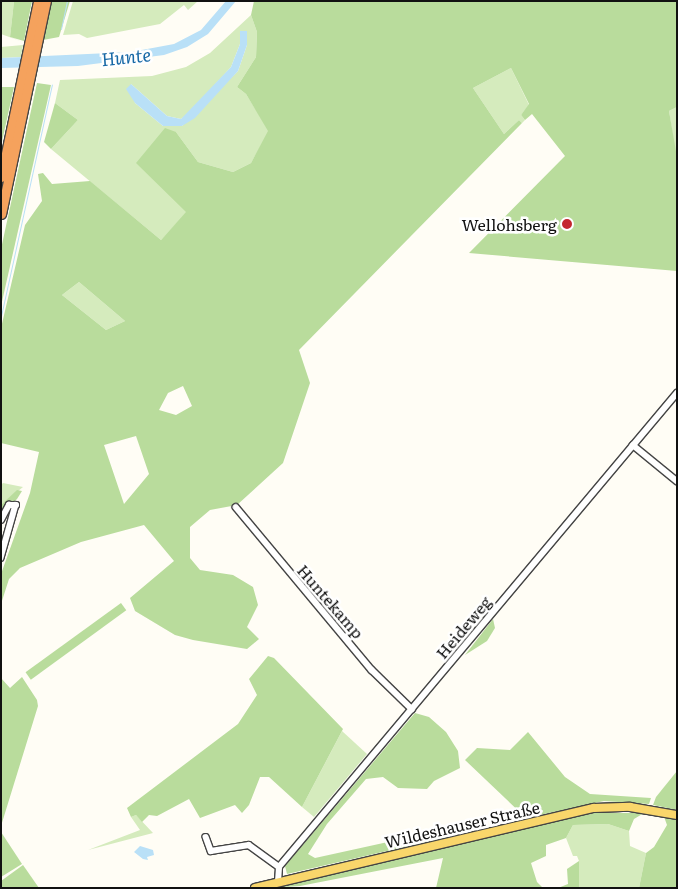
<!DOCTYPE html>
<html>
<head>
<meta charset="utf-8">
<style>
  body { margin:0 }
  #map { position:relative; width:678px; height:889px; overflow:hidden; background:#fffdf5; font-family:Literata,serif }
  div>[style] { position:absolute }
  .green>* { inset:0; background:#d5ebbd }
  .forest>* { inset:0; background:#b9dc9c; transform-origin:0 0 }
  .water>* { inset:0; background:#b9e0f7 }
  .stream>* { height:1px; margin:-0.5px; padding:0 0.5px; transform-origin:0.5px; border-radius:0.5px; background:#b9e0f7 }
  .roads { filter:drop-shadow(1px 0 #444) drop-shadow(-1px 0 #444) drop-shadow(0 1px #444) drop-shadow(0 -1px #444) }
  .minor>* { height:5.5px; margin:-2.75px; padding:0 2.75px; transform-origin:2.75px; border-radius:2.75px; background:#fff }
  .major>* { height:8px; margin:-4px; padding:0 4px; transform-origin:4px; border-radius:4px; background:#f9d66b }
  .highway>* { height:9px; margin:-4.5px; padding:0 4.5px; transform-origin:4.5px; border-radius:4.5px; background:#f5a25d }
  .dots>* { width:14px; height:14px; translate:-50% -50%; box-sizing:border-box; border:2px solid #fff; border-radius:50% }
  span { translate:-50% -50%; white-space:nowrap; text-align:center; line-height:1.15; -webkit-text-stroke:5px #fff; paint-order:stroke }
  .poi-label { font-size:16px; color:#111 }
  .right { translate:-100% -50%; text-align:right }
  .street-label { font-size:16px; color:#111 }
  .water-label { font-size:18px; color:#1768a6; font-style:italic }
  .frame { position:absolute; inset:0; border:2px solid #111; pointer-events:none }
</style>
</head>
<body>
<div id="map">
  <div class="green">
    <i style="clip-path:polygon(1px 1px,14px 1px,10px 37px,23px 42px,1px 34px)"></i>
    <i style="clip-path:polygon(73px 1px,198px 1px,188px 10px,184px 5px,160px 24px,87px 38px,79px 34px,63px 35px)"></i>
    <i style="clip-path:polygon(evenodd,251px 15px,257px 32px,256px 57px,237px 87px,246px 94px,269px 131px,251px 163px,233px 172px,198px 162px,176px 132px,187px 212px,161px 240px,51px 149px,78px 120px,55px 103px,60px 80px,152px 76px,186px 67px,210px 53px,251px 15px,240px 31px,247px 45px,238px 71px,182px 126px,163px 126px,135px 103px,131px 84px,167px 116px,181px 119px,190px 112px,231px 67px,240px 44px,240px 31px)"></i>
    <i style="clip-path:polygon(23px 45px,21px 57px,1px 58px,1px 47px)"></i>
    <i style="clip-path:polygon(511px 68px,529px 105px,521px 115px,525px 120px,522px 123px,519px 120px,504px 134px,473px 88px)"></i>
    <i style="clip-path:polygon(677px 107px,677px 157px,676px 157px,669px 111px)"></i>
    <i style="clip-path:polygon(79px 282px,125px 321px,106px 330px,62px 295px)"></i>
    <i style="clip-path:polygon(3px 483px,23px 487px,1px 505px,1px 485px)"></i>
    <i style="clip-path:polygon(342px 731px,367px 754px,314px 817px,302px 807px)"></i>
    <i style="clip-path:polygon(136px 815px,153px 833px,88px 850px,140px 830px,131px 817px)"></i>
    <i style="clip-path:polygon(608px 824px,629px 831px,630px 846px,646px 853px,639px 888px,579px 888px,579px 861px,577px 856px,573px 856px,566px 838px,573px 825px)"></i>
  </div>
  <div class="forest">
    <i style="clip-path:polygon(14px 1px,32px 1px,24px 41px,10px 37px)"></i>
    <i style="clip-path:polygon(51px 1px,70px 1px,59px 37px,43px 40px)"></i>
    <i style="clip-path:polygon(evenodd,254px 1px,677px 1px,677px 107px,669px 111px,677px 157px,677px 271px,469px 253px,565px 156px,532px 114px,525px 120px,521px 115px,529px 104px,511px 68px,473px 88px,504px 134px,519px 120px,522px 123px,299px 350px,310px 383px,283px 463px,237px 505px,210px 510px,190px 527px,190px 558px,200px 570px,233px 575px,253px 587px,258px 605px,247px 627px,259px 639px,247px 649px,193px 640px,175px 635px,135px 611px,130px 598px,174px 561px,144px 525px,81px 542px,20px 568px,9px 579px,1px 604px,1px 574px,30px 493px,39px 452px,1px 443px,1px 328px,25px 225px,42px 201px,38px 174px,43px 173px,52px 184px,90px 181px,161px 240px,186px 212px,136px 163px,165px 128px,176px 132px,198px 162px,233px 172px,251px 163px,268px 131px,246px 94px,237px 87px,256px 57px,257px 32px,251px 15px,254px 1px,79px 282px,125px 321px,106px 330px,62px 295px,79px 282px,254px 1px,183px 386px,192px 406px,176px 415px,159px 410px,168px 393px,183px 386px,254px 1px,136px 436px,149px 474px,124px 504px,104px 445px,136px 436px)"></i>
    <i style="clip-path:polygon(37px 83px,51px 85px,1px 306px,1px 249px)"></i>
    <i style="clip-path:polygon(1px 87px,14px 87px,1px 146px)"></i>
    <i style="clip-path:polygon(55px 103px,78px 120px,51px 149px,44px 142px)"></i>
    <i style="clip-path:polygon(17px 490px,22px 491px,17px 499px,1px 514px,1px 505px)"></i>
    <i style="left:121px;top:603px;width:9px;height:118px;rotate:54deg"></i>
    <i style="clip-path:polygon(493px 619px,495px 628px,487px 641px,465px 655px)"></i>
    <i style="clip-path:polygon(268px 656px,274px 658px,343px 729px,302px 807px,269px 777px,260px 777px,249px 805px,242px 813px,235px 805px,200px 818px,189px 799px,157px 816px,149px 815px,142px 822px,136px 815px,131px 817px,127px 808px,238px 724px,257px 695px,249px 679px)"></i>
    <i style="clip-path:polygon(22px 677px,37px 700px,38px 706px,1px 826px,1px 678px,10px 688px)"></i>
    <i style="clip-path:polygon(415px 713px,429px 717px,446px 732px,458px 751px,460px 768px,434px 781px,427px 789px,398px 788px,383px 777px,366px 779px,327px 824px,308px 854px,315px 858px,438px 831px,448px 833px,448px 837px,287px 874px,285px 866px)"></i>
    <i style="clip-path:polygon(528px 732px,565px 777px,590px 794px,651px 798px,649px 804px,604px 801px,526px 818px,465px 760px,477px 748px,510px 750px)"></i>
    <i style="clip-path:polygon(677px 771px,677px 810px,653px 805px,656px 797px)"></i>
    <i style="clip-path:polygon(587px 813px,644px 813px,634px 819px,629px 831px,608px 824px,573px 825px,566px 838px,546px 845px,546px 856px,531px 863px,537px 882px,543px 888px,436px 888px,443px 858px,300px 886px,267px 888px)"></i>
    <i style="clip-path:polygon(663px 814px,677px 817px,677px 888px,639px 888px,646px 853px,654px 847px,667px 825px)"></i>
    <i style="clip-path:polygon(1px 832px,22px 864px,1px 877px)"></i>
    <i style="clip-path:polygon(579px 861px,579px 888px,558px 888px,568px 884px,567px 869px)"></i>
    <i style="clip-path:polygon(23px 865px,39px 888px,2px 888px,1px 881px)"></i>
  </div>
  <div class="water">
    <i style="clip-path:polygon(226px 1px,236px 1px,208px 34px,187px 47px,164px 55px,78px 66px,1px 68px,1px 58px,131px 52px,174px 44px,201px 30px)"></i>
    <i style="clip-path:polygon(240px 31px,247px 31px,247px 45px,238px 71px,195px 118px,182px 126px,163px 126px,135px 103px,126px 89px,131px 84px,167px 116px,181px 119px,231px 67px,240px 44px)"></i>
    <i style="clip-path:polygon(140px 846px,153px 850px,154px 855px,147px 857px,148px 860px,143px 859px,134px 852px)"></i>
  </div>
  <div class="stream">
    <i style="left:61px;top:29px;width:29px;rotate:-78deg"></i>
    <i style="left:1px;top:316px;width:237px;rotate:-77.6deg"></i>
  </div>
  <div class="roads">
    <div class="minor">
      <i style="left:633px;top:445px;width:57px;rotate:39.3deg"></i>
      <i style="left:236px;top:507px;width:212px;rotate:50.2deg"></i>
      <i style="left:372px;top:670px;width:56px;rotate:44.3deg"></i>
      <i style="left:1px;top:520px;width:17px;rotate:-62deg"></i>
      <i style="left:9px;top:505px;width:7px"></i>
      <i style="left:16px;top:505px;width:55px;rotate:105.8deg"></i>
      <i style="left:206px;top:837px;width:15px;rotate:70deg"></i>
      <i style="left:211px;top:851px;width:38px;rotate:-9deg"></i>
      <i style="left:249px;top:845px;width:37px;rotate:36deg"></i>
      <i style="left:278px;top:882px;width:15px;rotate:-86deg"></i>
      <i style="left:279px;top:867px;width:619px;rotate:-49.98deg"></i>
    </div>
    <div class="major">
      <i style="left:255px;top:888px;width:348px;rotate:-13.3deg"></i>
      <i style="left:594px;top:808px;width:36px;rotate:-2deg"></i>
      <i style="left:630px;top:807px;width:48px;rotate:9.7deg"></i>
    </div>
    <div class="highway">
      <i style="left:1px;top:177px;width:180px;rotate:-78.1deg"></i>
      <i style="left:1px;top:214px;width:218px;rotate:-78.1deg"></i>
    </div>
  </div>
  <div class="dots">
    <i style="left:567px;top:224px;background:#c4262e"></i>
  </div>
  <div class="poi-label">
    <span class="right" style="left:557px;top:224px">Wellohsberg</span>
  </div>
  <div class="street-label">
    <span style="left:331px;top:601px;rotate:49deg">Huntekamp</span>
    <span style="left:463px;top:627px;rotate:-50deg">Heideweg</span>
    <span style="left:462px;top:824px;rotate:-13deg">Wildeshauser Straße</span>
  </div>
  <div class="water-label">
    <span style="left:126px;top:57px;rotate:-6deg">Hunte</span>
  </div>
  <div class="frame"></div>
</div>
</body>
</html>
